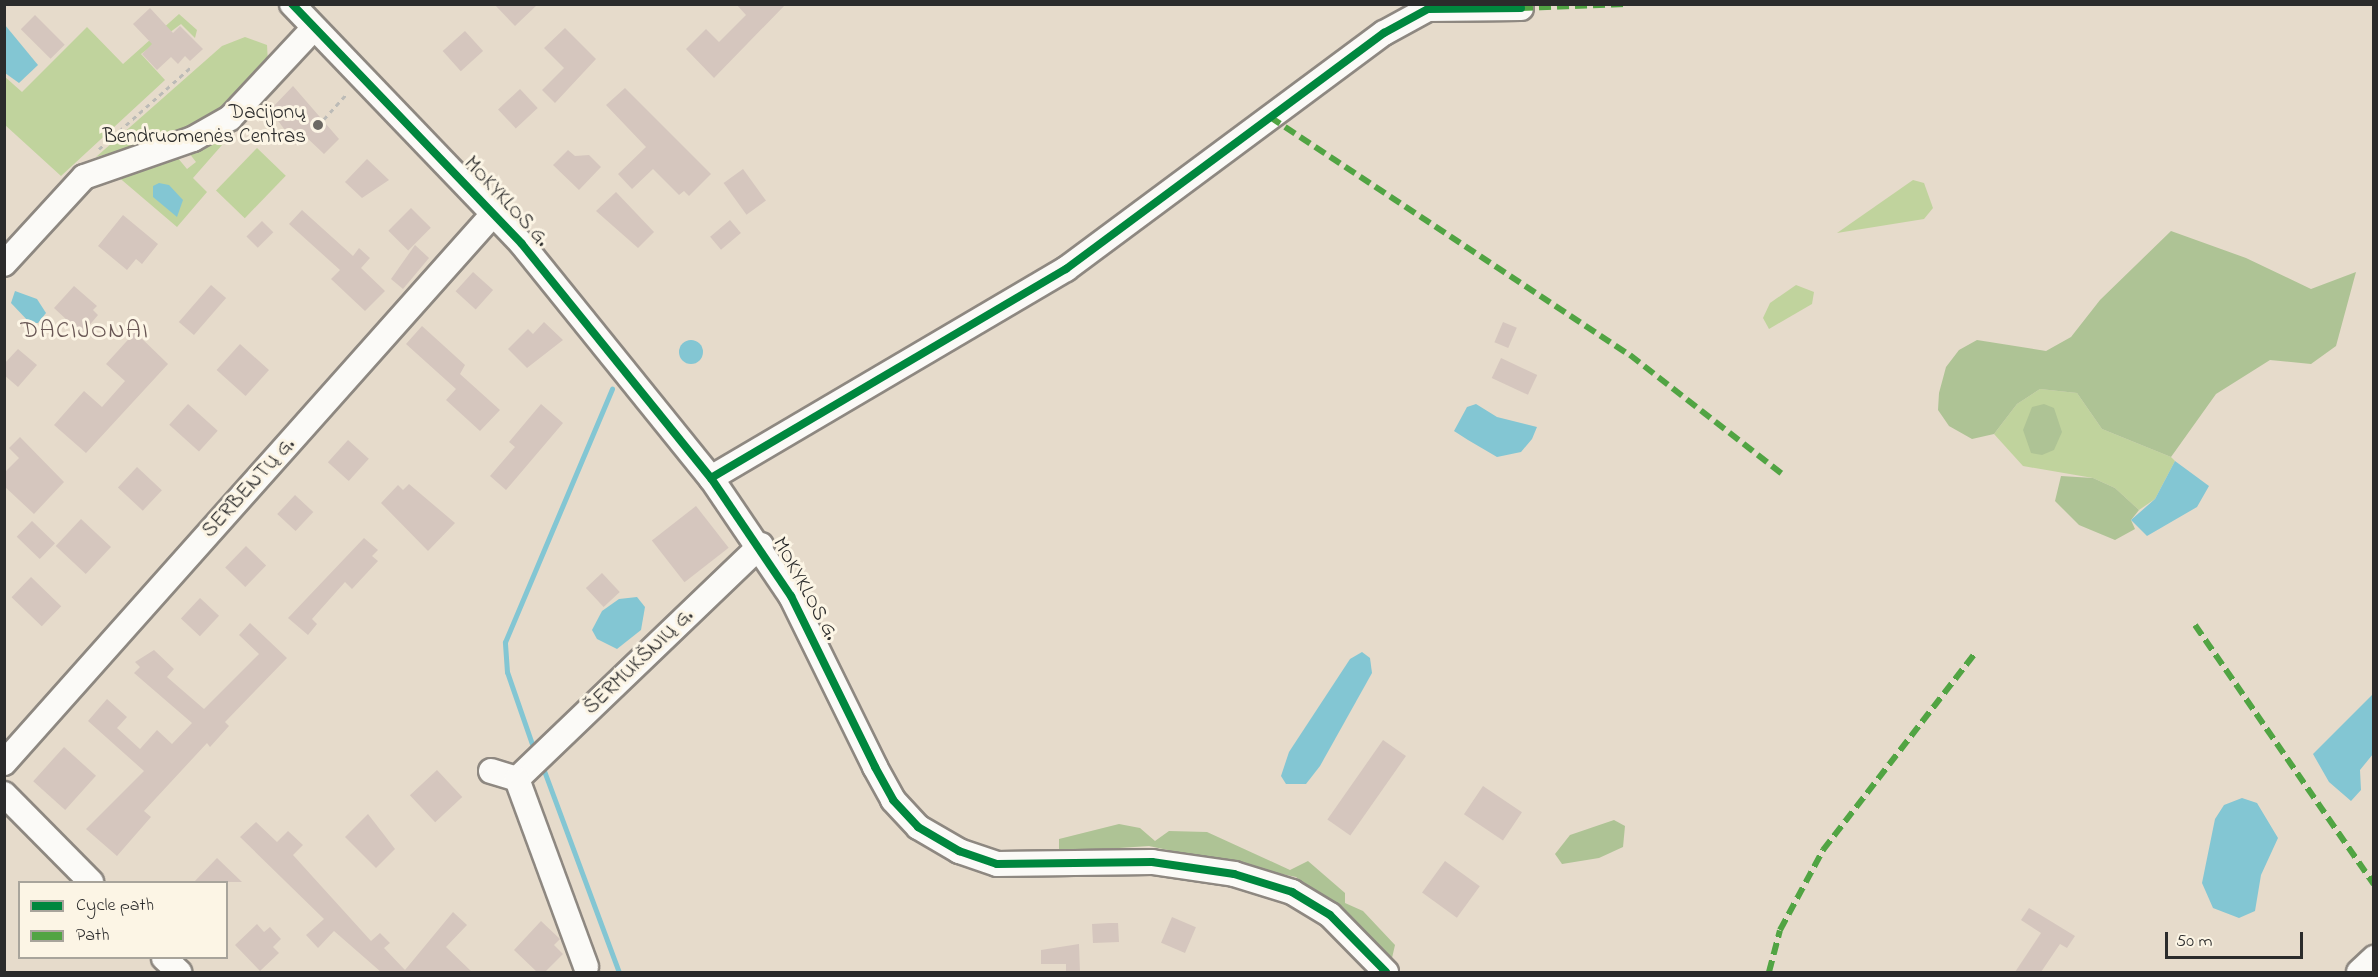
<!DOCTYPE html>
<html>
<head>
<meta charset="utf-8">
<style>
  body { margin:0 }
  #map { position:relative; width:2378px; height:977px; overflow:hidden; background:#e6dbcb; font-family:"Indie Flower",sans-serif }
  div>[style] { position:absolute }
  .green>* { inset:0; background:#c0d39d; transform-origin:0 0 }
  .forest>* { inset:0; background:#aec395 }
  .water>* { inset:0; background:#83c6d3 }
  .round { border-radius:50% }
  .stream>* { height:5px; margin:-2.5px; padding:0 2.5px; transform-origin:2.5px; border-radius:2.5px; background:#83c6d3 }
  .building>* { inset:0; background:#d5c6be; transform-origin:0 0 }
  .path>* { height:3px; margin-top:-1.5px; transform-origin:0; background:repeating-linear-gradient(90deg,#bcbbb7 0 4.5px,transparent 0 9px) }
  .roads { filter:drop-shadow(2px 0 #8e8881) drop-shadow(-2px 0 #8e8881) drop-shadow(0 2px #8e8881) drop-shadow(0 -2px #8e8881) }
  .minor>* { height:24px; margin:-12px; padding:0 12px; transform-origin:12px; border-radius:12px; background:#fbfaf7 }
  .quiet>* { height:6px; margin-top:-3px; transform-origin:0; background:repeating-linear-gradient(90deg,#51a443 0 12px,transparent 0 18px) }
  .cycleway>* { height:8px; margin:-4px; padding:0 4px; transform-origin:4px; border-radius:4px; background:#00873e }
  .dots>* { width:16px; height:16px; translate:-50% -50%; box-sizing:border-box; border:3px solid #fcf5e5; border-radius:50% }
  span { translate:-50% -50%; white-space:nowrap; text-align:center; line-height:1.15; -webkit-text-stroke:6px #fcf5e5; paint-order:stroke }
  .poi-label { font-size:21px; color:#2b2b2b }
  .right { translate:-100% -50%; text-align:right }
  .street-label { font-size:21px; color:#2b2b2b }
  .quarter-label { font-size:24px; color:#685654; letter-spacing:1.5px }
  .frame { position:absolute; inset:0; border:6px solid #2b2b2b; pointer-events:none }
  .legend { position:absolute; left:18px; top:881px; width:210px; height:78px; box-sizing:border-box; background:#fcf5e5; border:2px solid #a8a49b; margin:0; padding:8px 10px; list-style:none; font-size:18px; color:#2b2b2b }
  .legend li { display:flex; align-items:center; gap:12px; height:30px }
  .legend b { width:30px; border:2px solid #a8a49b }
  .scale { position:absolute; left:2165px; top:932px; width:138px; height:27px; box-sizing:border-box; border:3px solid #2b2b2b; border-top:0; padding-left:8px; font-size:18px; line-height:21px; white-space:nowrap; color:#2b2b2b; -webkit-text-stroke:4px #fcf5e5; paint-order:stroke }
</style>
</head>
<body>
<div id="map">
  <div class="green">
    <i style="clip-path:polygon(179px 14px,197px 30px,195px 38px,181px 24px,141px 54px,165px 80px,61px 176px,5px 125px,4px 76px,22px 92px,87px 27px,123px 64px)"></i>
    <i style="clip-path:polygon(245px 37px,267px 45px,268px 63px,224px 111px,188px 131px,96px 157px,222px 46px)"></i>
    <i style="clip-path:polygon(237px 128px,193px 178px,207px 192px,177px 227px,116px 175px,177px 157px,187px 169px,196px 162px,189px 153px)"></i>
    <i style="left:257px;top:148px;width:40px;height:59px;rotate:44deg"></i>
    <i style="clip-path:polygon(1913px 180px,1924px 183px,1933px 208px,1924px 219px,1837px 233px)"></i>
    <i style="clip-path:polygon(1796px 285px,1814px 292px,1812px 304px,1769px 329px,1763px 318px,1770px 303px)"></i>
    <i style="clip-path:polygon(2040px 389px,2077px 393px,2102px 429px,2171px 457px,2175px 461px,2155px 499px,2139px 510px,2115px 488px,2093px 478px,2023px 466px,1994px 434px,2017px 404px)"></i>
  </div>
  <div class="forest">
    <i style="clip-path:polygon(2171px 231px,2246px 258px,2311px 289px,2356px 272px,2336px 346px,2311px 364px,2270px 360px,2216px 394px,2171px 457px,2102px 429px,2077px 393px,2040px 389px,2017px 404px,1994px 434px,1972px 439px,1949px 426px,1938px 410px,1939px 393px,1946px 367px,1959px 350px,1977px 340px,2046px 351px,2071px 337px,2100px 300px)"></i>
    <i style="clip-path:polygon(2044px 404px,2054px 408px,2062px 432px,2054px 450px,2042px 455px,2031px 453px,2023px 430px,2032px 407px)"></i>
    <i style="clip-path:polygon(2061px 476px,2093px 478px,2115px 488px,2139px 510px,2131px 520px,2135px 529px,2115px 540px,2079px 525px,2055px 501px)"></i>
    <i style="clip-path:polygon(1614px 820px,1625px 826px,1623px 847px,1599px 858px,1562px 864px,1555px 854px,1570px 835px)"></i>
    <i style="clip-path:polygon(1119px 824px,1140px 828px,1155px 841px,1169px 831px,1207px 832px,1290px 870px,1308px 861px,1345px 893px,1345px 903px,1363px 911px,1395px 945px,1392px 958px,1385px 959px,1347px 916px,1296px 877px,1149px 846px,1059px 852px,1059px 839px)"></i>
  </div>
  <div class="water">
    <i style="clip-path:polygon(5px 25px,38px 65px,19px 83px,5px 73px)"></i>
    <i style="clip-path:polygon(159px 183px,169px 185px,183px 200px,177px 217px,153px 197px,153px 186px)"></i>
    <i style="clip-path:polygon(15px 291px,37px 299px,46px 313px,38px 323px,30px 323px,11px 303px)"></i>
    <i class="round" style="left:679px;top:340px;width:24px;height:24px"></i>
    <i style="clip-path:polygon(1476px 404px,1497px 417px,1537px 427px,1532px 439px,1521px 452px,1497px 457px,1468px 440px,1454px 431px,1467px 407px)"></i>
    <i style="clip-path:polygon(2175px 461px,2209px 486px,2197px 507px,2147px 536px,2131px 520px,2155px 499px)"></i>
    <i style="clip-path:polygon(637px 597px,645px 607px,641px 630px,617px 649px,597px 639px,592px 630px,602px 611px,619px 599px)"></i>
    <i style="clip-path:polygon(1362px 652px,1370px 658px,1372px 673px,1320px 766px,1306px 784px,1286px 784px,1281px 776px,1289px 752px,1350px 659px)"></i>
    <i style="clip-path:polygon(2373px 694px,2373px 754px,2360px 770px,2361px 790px,2351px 801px,2329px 782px,2313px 754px)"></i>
    <i style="clip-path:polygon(2242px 798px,2257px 803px,2278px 838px,2261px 875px,2255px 911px,2239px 918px,2213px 908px,2202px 883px,2215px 819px,2224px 805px)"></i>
  </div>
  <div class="stream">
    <i style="left:532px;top:744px;width:76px;rotate:-109.1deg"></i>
    <i style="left:507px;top:672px;width:30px;rotate:-94deg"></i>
    <i style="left:505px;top:642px;width:275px;rotate:-67.1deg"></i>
    <i style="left:543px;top:768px;width:218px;rotate:69.6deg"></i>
  </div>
  <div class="building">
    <i style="clip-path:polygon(494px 4px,538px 4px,515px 26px)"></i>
    <i style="clip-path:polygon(736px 4px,786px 4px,714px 78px,686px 49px,706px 29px,719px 42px,746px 15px)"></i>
    <i style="clip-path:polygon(150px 8px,173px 33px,180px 26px,203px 49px,190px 61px,185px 56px,178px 64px,171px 57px,157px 70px,142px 54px,152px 44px,133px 24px)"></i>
    <i style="left:35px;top:15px;width:42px;height:20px;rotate:45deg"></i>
    <i style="clip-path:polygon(565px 28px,596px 59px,555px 103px,542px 90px,564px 68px,544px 48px)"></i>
    <i style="left:465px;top:31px;width:27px;height:30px;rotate:48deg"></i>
    <i style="clip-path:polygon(293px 86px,339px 139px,324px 154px,305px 136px,296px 145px,270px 110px)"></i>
    <i style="clip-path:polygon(625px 88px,711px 174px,689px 196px,684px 191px,679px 195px,653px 169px,632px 189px,618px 174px,646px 147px,606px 105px)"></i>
    <i style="left:520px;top:89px;width:26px;height:30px;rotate:47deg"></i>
    <i style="clip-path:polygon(568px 150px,575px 156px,589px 155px,601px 167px,579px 190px,553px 165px)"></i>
    <i style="clip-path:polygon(367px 159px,389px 180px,362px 198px,345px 182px)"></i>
    <i style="left:743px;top:169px;width:39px;height:24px;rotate:54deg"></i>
    <i style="clip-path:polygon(616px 192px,654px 232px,638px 248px,596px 211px)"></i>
    <i style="left:411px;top:208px;width:28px;height:32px;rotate:45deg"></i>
    <i style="clip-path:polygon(302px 210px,353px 256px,359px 248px,370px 258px,361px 268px,385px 291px,365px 311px,331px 279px,340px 270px,289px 224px)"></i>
    <i style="clip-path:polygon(123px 215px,158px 244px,142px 264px,136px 259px,127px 270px,98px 246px)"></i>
    <i style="left:730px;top:220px;width:17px;height:26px;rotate:50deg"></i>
    <i style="left:262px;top:221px;width:16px;height:22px;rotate:45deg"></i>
    <i style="clip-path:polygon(415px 245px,429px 258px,403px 289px,391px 279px)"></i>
    <i style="left:473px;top:272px;width:27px;height:26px;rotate:42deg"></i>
    <i style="left:211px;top:285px;width:20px;height:49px;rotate:41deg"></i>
    <i style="clip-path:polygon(74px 286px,97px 306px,93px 310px,98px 315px,82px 334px,54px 308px)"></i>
    <i style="clip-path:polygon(544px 322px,563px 340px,527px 368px,508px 349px,528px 329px,533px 334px)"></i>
    <i style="left:1503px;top:322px;width:15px;height:22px;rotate:23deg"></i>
    <i style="clip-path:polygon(422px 326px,465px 365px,460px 374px,500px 410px,480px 431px,446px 400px,456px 389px,406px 344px)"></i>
    <i style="clip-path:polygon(135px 332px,168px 364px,86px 453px,54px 425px,84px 391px,102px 407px,125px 381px,106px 364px)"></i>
    <i style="left:240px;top:344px;width:39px;height:35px;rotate:42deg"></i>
    <i style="clip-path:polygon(18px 349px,37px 365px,18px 387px,4px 375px,4px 364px)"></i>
    <i style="left:1501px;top:358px;width:40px;height:22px;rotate:25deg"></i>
    <i style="left:188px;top:404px;width:40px;height:28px;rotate:42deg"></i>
    <i style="clip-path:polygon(541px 404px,563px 423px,506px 490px,490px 476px,515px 447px,509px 442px)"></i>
    <i style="clip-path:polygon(20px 437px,64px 482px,34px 514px,4px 486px,4px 473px,19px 458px,9px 448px)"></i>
    <i style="left:348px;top:440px;width:28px;height:30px;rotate:42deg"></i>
    <i style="left:137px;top:467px;width:34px;height:28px;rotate:43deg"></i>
    <i style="clip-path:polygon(409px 484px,455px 523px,428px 551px,381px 503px,398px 485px,403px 490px)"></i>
    <i style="left:295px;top:495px;width:25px;height:26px;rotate:43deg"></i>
    <i style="left:696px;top:506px;width:53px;height:56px;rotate:52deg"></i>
    <i style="left:81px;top:519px;width:41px;height:37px;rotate:43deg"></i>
    <i style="left:32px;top:521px;width:32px;height:22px;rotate:44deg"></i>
    <i style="clip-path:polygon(364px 538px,378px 550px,372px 556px,378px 561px,352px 589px,345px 582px,312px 619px,317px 624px,308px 635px,288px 618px)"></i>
    <i style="left:246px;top:546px;width:28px;height:30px;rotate:44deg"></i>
    <i style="left:602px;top:573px;width:26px;height:22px;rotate:47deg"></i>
    <i style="left:31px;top:577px;width:42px;height:28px;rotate:44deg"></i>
    <i style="left:200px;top:598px;width:26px;height:28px;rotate:43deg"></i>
    <i style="clip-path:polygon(250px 623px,287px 658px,225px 722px,229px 726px,210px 747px,207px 743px,144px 811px,151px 817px,117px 856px,86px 829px,144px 771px,88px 721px,107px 699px,127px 717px,117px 728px,140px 749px,157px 730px,172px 744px,192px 723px,134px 673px,140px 667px,135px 662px,154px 650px,174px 669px,167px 677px,204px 709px,259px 654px,239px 635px)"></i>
    <i style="left:1383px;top:740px;width:28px;height:97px;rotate:35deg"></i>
    <i style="left:64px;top:747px;width:43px;height:46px;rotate:42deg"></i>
    <i style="left:437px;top:770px;width:37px;height:37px;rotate:47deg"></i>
    <i style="left:1483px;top:786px;width:47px;height:34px;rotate:34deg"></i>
    <i style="clip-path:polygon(368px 814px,395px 849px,376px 868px,345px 837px)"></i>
    <i style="clip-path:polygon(256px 822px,277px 842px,288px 831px,303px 845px,293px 855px,371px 941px,380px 933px,390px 943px,384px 948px,405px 970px,453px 912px,467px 925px,446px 947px,472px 972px,381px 972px,334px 931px,318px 948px,306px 935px,324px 919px,240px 837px)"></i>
    <i style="clip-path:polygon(217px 858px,242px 882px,194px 882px)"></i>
    <i style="left:1445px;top:861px;width:43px;height:39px;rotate:36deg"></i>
    <i style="clip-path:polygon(2029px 908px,2075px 936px,2067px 948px,2060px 944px,2041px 972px,2015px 972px,2041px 933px,2021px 920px)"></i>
    <i style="left:1172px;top:917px;width:26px;height:28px;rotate:23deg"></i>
    <i style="clip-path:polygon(541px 921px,560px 939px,554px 945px,563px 954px,545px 972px,537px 972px,514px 950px)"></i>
    <i style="clip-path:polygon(1110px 923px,1118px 923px,1119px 942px,1093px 943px,1092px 924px)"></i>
    <i style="clip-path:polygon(257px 924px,264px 932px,270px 927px,281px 939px,273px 947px,279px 953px,260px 971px,235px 945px)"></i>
    <i style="clip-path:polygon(1079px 944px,1080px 972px,1066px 972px,1066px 964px,1041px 964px,1041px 950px)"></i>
  </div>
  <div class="path">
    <i style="left:324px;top:119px;width:36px;rotate:-48deg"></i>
    <i style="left:99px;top:149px;width:125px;rotate:-41.7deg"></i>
  </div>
  <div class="roads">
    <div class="minor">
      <i style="left:292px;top:4px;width:332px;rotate:46.2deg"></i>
      <i style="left:522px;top:244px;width:301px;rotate:51.1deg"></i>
      <i style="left:711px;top:478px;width:143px;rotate:55.9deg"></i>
      <i style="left:791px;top:596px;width:191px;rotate:63.8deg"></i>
      <i style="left:875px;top:767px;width:38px;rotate:61deg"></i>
      <i style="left:893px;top:800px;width:37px;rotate:47deg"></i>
      <i style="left:918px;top:827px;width:48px;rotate:30.3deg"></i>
      <i style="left:959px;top:851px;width:40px;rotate:18.9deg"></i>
      <i style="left:997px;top:864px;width:155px;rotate:-0.7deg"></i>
      <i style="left:1152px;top:862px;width:83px;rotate:8.3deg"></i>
      <i style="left:1234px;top:874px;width:61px;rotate:17.2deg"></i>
      <i style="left:1292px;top:892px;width:44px;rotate:31.2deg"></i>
      <i style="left:1330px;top:915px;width:80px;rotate:45.5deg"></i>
      <i style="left:4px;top:264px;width:118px;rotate:-47.4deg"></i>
      <i style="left:84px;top:177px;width:115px;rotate:-19.2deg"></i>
      <i style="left:193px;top:139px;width:43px;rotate:-29.6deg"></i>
      <i style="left:230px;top:118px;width:123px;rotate:-47deg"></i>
      <i style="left:711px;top:478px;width:412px;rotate:-30.5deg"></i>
      <i style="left:1066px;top:269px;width:396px;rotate:-36.6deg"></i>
      <i style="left:1384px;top:33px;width:50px;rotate:-28.6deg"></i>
      <i style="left:1428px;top:9px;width:93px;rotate:-0.6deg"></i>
      <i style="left:4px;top:763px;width:737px;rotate:-48.3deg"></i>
      <i style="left:491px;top:771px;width:27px;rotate:17deg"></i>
      <i style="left:517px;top:779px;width:338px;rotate:-43.8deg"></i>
      <i style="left:517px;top:779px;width:200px;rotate:69.8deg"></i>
      <i style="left:4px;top:794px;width:124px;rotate:45.3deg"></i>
      <i style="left:164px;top:958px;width:21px;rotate:43deg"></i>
      <i style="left:2359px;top:972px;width:21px;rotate:-43deg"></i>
    </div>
  </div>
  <div class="quiet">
    <i style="left:1521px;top:8px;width:105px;rotate:-2.2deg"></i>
    <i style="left:1270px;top:117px;width:432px;rotate:33.5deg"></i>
    <i style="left:1630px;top:355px;width:197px;rotate:38deg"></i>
    <i style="left:2195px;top:625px;width:315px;rotate:55.4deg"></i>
    <i style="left:1769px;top:972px;width:43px;rotate:-75.3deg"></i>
    <i style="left:1780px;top:930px;width:91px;rotate:-61.7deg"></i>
    <i style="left:1823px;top:850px;width:250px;rotate:-52.3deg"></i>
  </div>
  <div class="cycleway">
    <i style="left:292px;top:4px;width:332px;rotate:46.2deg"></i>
    <i style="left:522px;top:244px;width:301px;rotate:51.1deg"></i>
    <i style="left:711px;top:478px;width:143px;rotate:55.9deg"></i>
    <i style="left:791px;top:596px;width:191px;rotate:63.8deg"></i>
    <i style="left:875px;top:767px;width:38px;rotate:61deg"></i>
    <i style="left:893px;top:800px;width:37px;rotate:47deg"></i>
    <i style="left:918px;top:827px;width:48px;rotate:30.3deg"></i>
    <i style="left:959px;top:851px;width:40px;rotate:18.9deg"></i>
    <i style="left:997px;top:864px;width:155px;rotate:-0.7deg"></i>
    <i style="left:1152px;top:862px;width:83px;rotate:8.3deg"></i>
    <i style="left:1234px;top:874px;width:61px;rotate:17.2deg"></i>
    <i style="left:1292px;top:892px;width:44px;rotate:31.2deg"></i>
    <i style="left:1330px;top:915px;width:80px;rotate:45.5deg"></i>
    <i style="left:711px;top:478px;width:412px;rotate:-30.5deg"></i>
    <i style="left:1066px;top:269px;width:396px;rotate:-36.6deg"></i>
    <i style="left:1384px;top:33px;width:50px;rotate:-28.6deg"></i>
    <i style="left:1428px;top:9px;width:93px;rotate:-0.6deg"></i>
  </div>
  <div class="dots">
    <i style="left:318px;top:125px;background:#6c6963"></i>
  </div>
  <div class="poi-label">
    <span class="right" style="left:306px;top:125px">Dacijonų<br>Bendruomenės Centras</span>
  </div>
  <div class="street-label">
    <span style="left:506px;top:202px;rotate:47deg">MOKYKLOS G.</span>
    <span style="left:249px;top:488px;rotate:-48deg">SERBENTŲ G.</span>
    <span style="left:805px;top:589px;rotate:61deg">MOKYKLOS G.</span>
    <span style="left:639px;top:662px;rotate:-44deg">ŠERMUKŠNIŲ G.</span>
  </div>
  <div class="quarter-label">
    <span style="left:85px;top:332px">DACIJONAI</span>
  </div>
  <div class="frame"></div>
  <ul class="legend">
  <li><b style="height:8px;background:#00873e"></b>Cycle path</li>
  <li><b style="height:8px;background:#51a443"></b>Path</li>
  </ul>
  <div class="scale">50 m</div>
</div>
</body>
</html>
